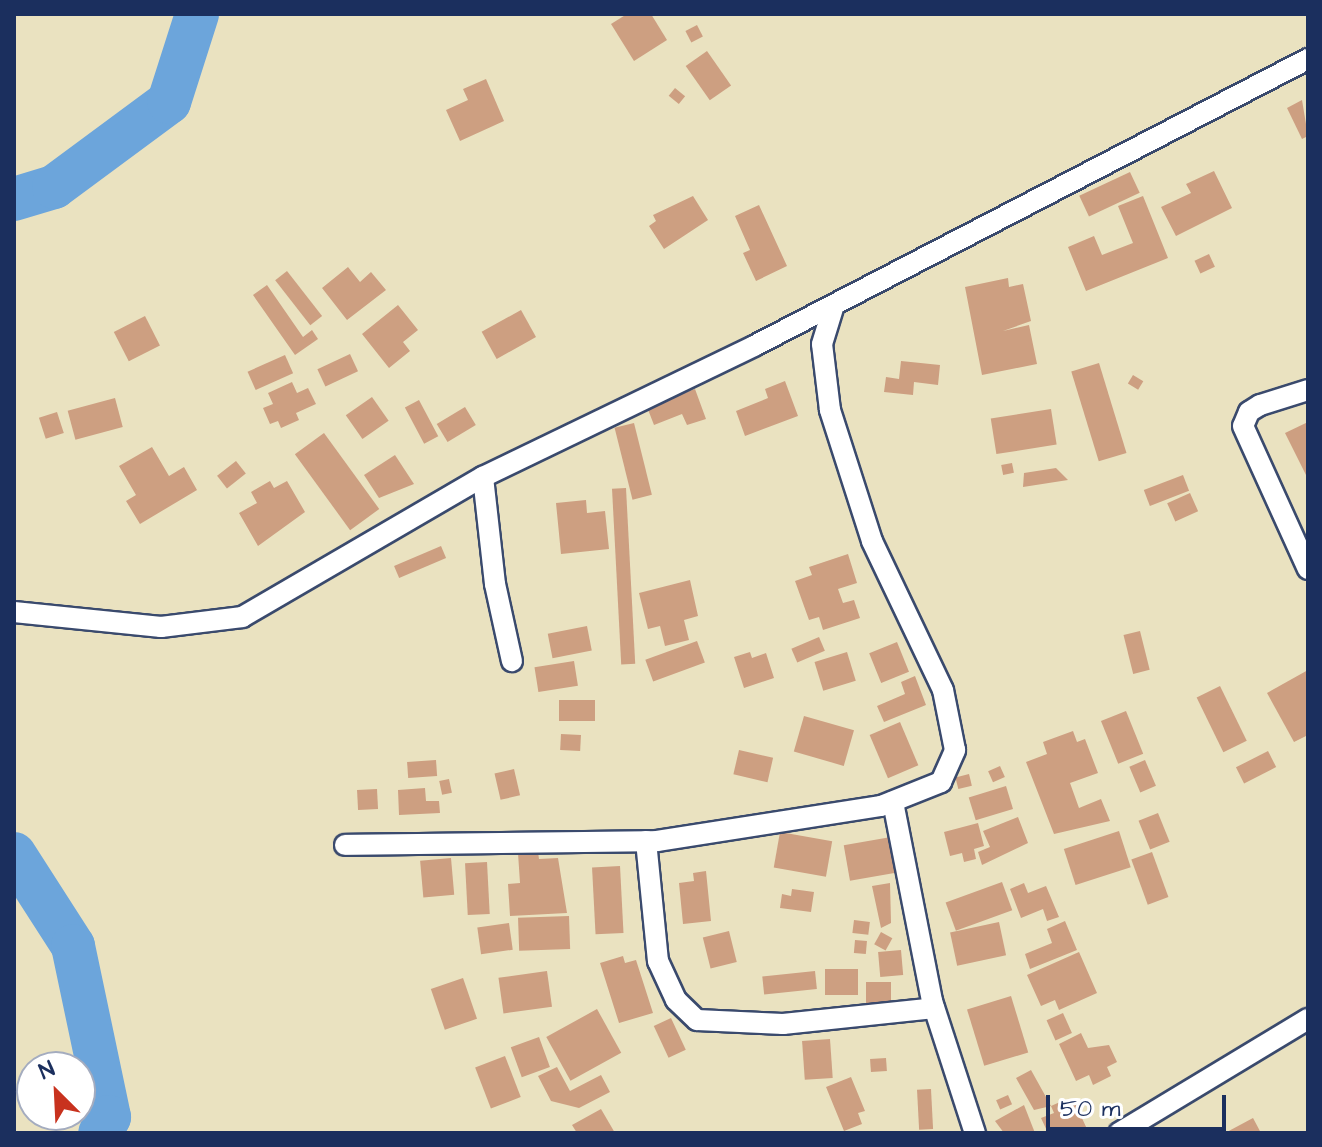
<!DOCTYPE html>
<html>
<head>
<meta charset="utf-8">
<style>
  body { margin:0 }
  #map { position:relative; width:1322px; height:1147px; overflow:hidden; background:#eae2c0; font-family:"Architects Daughter",sans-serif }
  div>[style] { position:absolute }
  .river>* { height:44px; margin:-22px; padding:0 22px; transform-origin:22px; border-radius:22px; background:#6ca5db }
  .building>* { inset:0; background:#cd9f81; transform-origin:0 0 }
  .roads { filter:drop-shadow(2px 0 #3a4a6d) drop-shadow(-2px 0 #3a4a6d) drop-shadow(0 2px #3a4a6d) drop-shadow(0 -2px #3a4a6d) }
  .minor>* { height:20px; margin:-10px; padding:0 10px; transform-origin:10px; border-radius:10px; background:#fff }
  span { translate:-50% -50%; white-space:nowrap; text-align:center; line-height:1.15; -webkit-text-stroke:8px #fff; paint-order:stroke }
  .frame { position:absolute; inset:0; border:16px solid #1b2f5e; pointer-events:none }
  .north { position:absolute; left:16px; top:1051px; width:80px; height:80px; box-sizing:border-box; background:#fff; border:2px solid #a4acbf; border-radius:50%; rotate:336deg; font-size:22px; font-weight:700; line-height:32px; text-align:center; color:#1b2f5e }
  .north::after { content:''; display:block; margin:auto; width:28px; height:36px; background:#c8321e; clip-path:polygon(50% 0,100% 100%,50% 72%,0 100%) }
  .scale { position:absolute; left:1046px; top:1095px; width:180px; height:36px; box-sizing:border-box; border:4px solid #1b2f5e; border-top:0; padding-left:10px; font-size:24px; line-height:28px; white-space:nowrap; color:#1b2f5e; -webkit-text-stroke:6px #fff; paint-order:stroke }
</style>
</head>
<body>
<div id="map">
  <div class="river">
    <i style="left:14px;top:199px;width:42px;rotate:-16.7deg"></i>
    <i style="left:54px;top:187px;width:143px;rotate:-36.5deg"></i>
    <i style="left:169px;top:102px;width:92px;rotate:-72.3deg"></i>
    <i style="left:14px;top:854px;width:109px;rotate:57.3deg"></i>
    <i style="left:73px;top:946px;width:175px;rotate:78.1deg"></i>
    <i style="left:109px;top:1117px;width:18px;rotate:119deg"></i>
  </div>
  <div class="building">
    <i style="clip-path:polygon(627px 14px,651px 14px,667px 40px,634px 61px,611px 24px)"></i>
    <i style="left:697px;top:25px;width:13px;height:13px;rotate:63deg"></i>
    <i style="left:707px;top:51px;width:42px;height:26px;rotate:55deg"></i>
    <i style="clip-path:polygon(486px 79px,504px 121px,460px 141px,446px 110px,468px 100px,463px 89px)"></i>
    <i style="left:675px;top:88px;width:13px;height:10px;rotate:39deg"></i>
    <i style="clip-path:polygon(1302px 100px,1308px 136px,1302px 139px,1287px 108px)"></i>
    <i style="clip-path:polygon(1214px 171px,1232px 208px,1176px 236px,1161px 207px,1191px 193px,1186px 184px)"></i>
    <i style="left:1130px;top:172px;width:23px;height:56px;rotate:65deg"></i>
    <i style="clip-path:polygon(693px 196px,708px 220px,664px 249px,649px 226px,656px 221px,653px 215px)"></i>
    <i style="clip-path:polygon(1143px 196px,1168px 258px,1086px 291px,1068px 247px,1094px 236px,1102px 255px,1133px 243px,1118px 206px)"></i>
    <i style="clip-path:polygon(759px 205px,787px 266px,756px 281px,743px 253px,750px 250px,735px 216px)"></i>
    <i style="left:1209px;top:254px;width:14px;height:16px;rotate:65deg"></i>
    <i style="clip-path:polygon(348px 267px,360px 282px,371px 272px,386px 290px,347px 320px,322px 288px)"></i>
    <i style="left:287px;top:271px;width:57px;height:15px;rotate:52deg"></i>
    <i style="clip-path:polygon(1008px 278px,1009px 287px,1023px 284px,1031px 321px,1003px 331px,1029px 325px,1037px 364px,982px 375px,965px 287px)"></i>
    <i style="clip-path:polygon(267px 285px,303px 337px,312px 330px,318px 339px,295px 355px,253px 295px)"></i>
    <i style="clip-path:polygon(398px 305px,418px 330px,403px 342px,410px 351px,389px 368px,362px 334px)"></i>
    <i style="left:521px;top:310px;width:31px;height:45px;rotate:61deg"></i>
    <i style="left:145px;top:316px;width:33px;height:35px;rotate:63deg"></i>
    <i style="left:350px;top:354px;width:19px;height:36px;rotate:65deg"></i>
    <i style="left:285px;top:355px;width:20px;height:41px;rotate:66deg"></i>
    <i style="clip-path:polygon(901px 361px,940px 365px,938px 385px,914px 382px,913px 395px,884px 392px,886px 377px,899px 379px)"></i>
    <i style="left:1099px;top:363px;width:94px;height:29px;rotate:73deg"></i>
    <i style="left:1133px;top:375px;width:12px;height:10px;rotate:31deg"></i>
    <i style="clip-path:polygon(785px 381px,798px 416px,745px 436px,736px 411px,768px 398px,765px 389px)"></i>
    <i style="clip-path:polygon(292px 382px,297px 393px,308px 388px,316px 404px,296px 413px,299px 420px,281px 428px,278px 421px,270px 424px,263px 408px,273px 404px,268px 393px)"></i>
    <i style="clip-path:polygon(695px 389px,706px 419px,687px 425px,682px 414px,654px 425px,647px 407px)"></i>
    <i style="left:372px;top:397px;width:29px;height:32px;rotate:55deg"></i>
    <i style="left:115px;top:398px;width:30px;height:49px;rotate:75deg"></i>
    <i style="left:419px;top:400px;width:41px;height:16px;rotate:62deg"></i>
    <i style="left:465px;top:407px;width:21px;height:33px;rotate:59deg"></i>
    <i style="left:1051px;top:409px;width:36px;height:61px;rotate:81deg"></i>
    <i style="left:57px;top:412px;width:22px;height:19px;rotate:72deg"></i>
    <i style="clip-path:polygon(1308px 422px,1308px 479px,1285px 433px)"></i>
    <i style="left:634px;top:423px;width:74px;height:20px;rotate:76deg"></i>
    <i style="left:324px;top:433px;width:94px;height:36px;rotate:54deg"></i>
    <i style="clip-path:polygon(152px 447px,169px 476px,184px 467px,197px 490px,140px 524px,126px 501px,136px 495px,119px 466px)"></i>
    <i style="clip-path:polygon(395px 455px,414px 484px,379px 498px,364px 475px)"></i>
    <i style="left:236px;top:461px;width:16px;height:24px;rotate:52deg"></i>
    <i style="left:1012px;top:463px;width:10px;height:11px;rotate:79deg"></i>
    <i style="clip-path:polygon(1056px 468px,1068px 480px,1023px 487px,1024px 473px)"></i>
    <i style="left:1183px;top:475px;width:17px;height:42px;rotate:69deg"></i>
    <i style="clip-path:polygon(270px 481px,274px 488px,287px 481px,305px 512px,258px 546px,239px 513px,257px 503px,251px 492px)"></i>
    <i style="left:626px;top:488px;width:176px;height:14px;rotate:87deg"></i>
    <i style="left:1190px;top:493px;width:20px;height:25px;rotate:66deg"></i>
    <i style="clip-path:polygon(586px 500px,587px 513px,605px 511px,609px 549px,561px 554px,556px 503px)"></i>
    <i style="left:441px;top:546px;width:13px;height:51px;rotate:67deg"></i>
    <i style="clip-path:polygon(848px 554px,857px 583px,838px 589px,843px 603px,854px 600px,860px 618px,823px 630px,819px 617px,809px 620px,795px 581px,812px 575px,809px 567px)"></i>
    <i style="clip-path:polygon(690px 580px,698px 616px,684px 620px,689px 640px,665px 646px,660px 626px,648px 629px,639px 593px)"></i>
    <i style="left:587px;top:626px;width:25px;height:40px;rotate:79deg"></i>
    <i style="left:1140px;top:631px;width:40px;height:17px;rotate:76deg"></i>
    <i style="left:819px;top:637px;width:15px;height:30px;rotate:67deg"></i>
    <i style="left:697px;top:641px;width:23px;height:55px;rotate:70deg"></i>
    <i style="left:897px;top:642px;width:32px;height:30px;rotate:68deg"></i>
    <i style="clip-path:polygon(750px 652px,752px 658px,766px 653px,774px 678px,744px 688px,734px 657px)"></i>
    <i style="left:847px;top:652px;width:30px;height:34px;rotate:73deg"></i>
    <i style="left:574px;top:661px;width:25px;height:40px;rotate:81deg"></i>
    <i style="clip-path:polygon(1308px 670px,1308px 735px,1294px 742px,1267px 693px)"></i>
    <i style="clip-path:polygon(915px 676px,926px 705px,884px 722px,877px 706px,905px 694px,901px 682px)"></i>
    <i style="left:1220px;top:686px;width:61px;height:26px;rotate:64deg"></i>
    <i style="left:559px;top:700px;width:36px;height:21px"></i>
    <i style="left:1126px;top:711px;width:46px;height:27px;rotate:68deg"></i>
    <i style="left:804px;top:716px;width:52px;height:37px;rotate:16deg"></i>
    <i style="left:900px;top:722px;width:47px;height:33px;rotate:67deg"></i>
    <i style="clip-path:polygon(1073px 731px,1077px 742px,1085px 739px,1098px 773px,1070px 783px,1079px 808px,1101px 799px,1110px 821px,1054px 834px,1026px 762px,1047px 754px,1043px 742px)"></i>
    <i style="left:561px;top:734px;width:20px;height:16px;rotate:3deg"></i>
    <i style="left:739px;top:750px;width:35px;height:25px;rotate:13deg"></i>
    <i style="left:1268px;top:751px;width:18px;height:36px;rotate:63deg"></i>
    <i style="left:436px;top:760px;width:16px;height:29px;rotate:86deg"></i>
    <i style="left:1145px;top:760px;width:28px;height:17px;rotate:67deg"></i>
    <i style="left:1000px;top:766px;width:12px;height:13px;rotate:66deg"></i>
    <i style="left:514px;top:769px;width:27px;height:20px;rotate:77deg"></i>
    <i style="left:969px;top:774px;width:12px;height:14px;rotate:76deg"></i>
    <i style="left:449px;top:779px;width:14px;height:10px;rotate:78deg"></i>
    <i style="left:1006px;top:786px;width:24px;height:39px;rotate:73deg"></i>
    <i style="clip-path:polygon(425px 788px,426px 801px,439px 801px,440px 813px,399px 815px,398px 790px)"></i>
    <i style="left:377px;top:789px;width:20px;height:20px;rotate:87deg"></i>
    <i style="left:1158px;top:813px;width:31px;height:21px;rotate:68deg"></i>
    <i style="clip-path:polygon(1018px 817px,1028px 843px,982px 865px,978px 852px,990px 847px,983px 831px)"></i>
    <i style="clip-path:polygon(978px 823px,984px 846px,974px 849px,976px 859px,964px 862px,962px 853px,950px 856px,944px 832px)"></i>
    <i style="left:1119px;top:831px;width:38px;height:58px;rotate:72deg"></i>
    <i style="left:780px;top:832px;width:53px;height:36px;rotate:10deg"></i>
    <i style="left:891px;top:837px;width:36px;height:48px;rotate:80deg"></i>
    <i style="clip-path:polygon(538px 852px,539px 859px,558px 858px,567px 913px,510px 916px,508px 884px,520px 883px,518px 853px)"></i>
    <i style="left:1152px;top:852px;width:48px;height:22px;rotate:70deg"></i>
    <i style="left:451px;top:858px;width:37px;height:31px;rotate:85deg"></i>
    <i style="left:487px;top:862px;width:52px;height:22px;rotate:87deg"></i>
    <i style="left:620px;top:866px;width:67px;height:28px;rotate:87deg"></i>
    <i style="clip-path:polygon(706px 871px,711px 921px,683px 924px,679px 883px,694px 881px,693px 873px)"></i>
    <i style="left:1002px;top:882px;width:30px;height:60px;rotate:70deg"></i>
    <i style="clip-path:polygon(890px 883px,891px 923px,881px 928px,872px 886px)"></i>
    <i style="clip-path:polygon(1024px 883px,1028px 893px,1046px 886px,1059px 917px,1047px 921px,1043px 909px,1021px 918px,1010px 889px)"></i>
    <i style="clip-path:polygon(792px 889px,814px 892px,811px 912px,780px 908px,782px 894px,791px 896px)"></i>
    <i style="left:569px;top:916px;width:33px;height:51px;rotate:88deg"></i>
    <i style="left:854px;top:920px;width:16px;height:13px;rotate:7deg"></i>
    <i style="clip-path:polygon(1065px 921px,1077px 950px,1030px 969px,1025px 954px,1052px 943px,1047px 929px)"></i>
    <i style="left:999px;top:922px;width:34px;height:50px;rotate:78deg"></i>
    <i style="left:509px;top:923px;width:27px;height:32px;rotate:82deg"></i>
    <i style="left:729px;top:931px;width:32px;height:27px;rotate:76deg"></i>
    <i style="left:881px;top:932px;width:13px;height:14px;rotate:29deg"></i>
    <i style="left:855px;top:940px;width:12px;height:13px;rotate:5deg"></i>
    <i style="left:901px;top:950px;width:25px;height:23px;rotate:85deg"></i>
    <i style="clip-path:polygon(1079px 952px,1097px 993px,1059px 1010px,1055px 1000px,1041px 1006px,1027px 975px)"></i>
    <i style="clip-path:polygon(623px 956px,625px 963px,636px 960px,653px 1013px,619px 1023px,600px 963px)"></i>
    <i style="left:825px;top:969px;width:33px;height:26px"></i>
    <i style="left:547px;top:971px;width:36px;height:49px;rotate:82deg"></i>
    <i style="left:815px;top:971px;width:18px;height:53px;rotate:84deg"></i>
    <i style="left:463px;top:978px;width:43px;height:34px;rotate:71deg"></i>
    <i style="left:866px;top:982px;width:25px;height:21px"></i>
    <i style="left:1011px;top:996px;width:59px;height:46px;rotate:73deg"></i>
    <i style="left:597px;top:1009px;width:50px;height:58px;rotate:61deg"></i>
    <i style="left:1063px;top:1013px;width:22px;height:18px;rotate:66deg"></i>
    <i style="left:671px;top:1018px;width:35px;height:19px;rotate:65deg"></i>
    <i style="clip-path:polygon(1081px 1033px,1088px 1048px,1109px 1045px,1117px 1062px,1107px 1067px,1111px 1076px,1093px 1085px,1089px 1075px,1076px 1081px,1059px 1044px)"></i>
    <i style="left:539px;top:1037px;width:32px;height:30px;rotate:70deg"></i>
    <i style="left:830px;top:1039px;width:39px;height:28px;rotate:86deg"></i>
    <i style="left:505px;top:1056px;width:44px;height:32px;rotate:69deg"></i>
    <i style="left:886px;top:1058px;width:13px;height:16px;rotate:86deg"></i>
    <i style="clip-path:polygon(557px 1067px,570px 1091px,601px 1075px,610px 1092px,579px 1108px,551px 1101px,538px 1076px)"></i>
    <i style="clip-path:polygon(1031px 1070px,1051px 1106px,1060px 1102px,1063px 1109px,1075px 1103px,1087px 1129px,1048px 1133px,1041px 1118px,1054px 1113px,1051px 1106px,1034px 1110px,1016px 1078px)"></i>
    <i style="clip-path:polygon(851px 1077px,865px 1111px,858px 1113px,862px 1124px,844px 1131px,826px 1087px)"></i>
    <i style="left:931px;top:1089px;width:40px;height:14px;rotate:87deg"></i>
    <i style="left:1008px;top:1095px;width:10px;height:13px;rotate:66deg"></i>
    <i style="clip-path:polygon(1024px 1105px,1035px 1133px,1004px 1133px,995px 1121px)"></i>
    <i style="clip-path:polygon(601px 1109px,615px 1133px,577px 1133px,572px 1125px)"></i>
    <i style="clip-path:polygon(1253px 1118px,1261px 1133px,1225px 1133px)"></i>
  </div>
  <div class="roads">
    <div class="minor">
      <i style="left:1308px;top:390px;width:50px;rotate:162.6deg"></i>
      <i style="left:1260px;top:405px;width:13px;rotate:148deg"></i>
      <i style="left:1249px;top:412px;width:15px;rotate:113deg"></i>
      <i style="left:1243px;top:426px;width:157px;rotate:65.6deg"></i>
      <i style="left:483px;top:477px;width:108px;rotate:83.6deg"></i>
      <i style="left:495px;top:584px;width:79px;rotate:77.6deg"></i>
      <i style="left:14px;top:612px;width:148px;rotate:5.8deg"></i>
      <i style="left:161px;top:627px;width:82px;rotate:-7deg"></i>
      <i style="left:242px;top:617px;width:279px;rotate:-30.2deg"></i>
      <i style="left:483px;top:477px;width:301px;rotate:-25.8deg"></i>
      <i style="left:754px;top:346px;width:624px;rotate:-27.39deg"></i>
      <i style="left:893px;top:802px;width:203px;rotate:78.9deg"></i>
      <i style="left:932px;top:1001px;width:139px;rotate:72deg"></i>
      <i style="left:646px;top:841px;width:121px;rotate:84.3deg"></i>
      <i style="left:658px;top:961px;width:43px;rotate:65.2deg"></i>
      <i style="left:676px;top:1000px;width:29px;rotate:44deg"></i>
      <i style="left:697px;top:1020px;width:86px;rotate:2.7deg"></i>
      <i style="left:783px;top:1024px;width:152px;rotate:-6deg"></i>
      <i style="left:345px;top:845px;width:312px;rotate:-0.7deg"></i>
      <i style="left:657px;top:841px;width:227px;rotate:-8.9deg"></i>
      <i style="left:881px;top:806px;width:65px;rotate:-21.8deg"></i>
      <i style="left:941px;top:782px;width:35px;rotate:-66deg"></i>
      <i style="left:955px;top:750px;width:61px;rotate:-101.3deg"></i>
      <i style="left:943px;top:690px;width:165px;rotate:-115.5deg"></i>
      <i style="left:872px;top:541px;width:138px;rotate:-107.8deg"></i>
      <i style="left:830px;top:410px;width:66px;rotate:-96.9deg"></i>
      <i style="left:822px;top:344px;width:41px;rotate:-72.9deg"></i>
      <i style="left:1119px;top:1133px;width:221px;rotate:-31.1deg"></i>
    </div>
  </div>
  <div class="frame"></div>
  <div class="north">N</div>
  <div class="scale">50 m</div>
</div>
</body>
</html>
